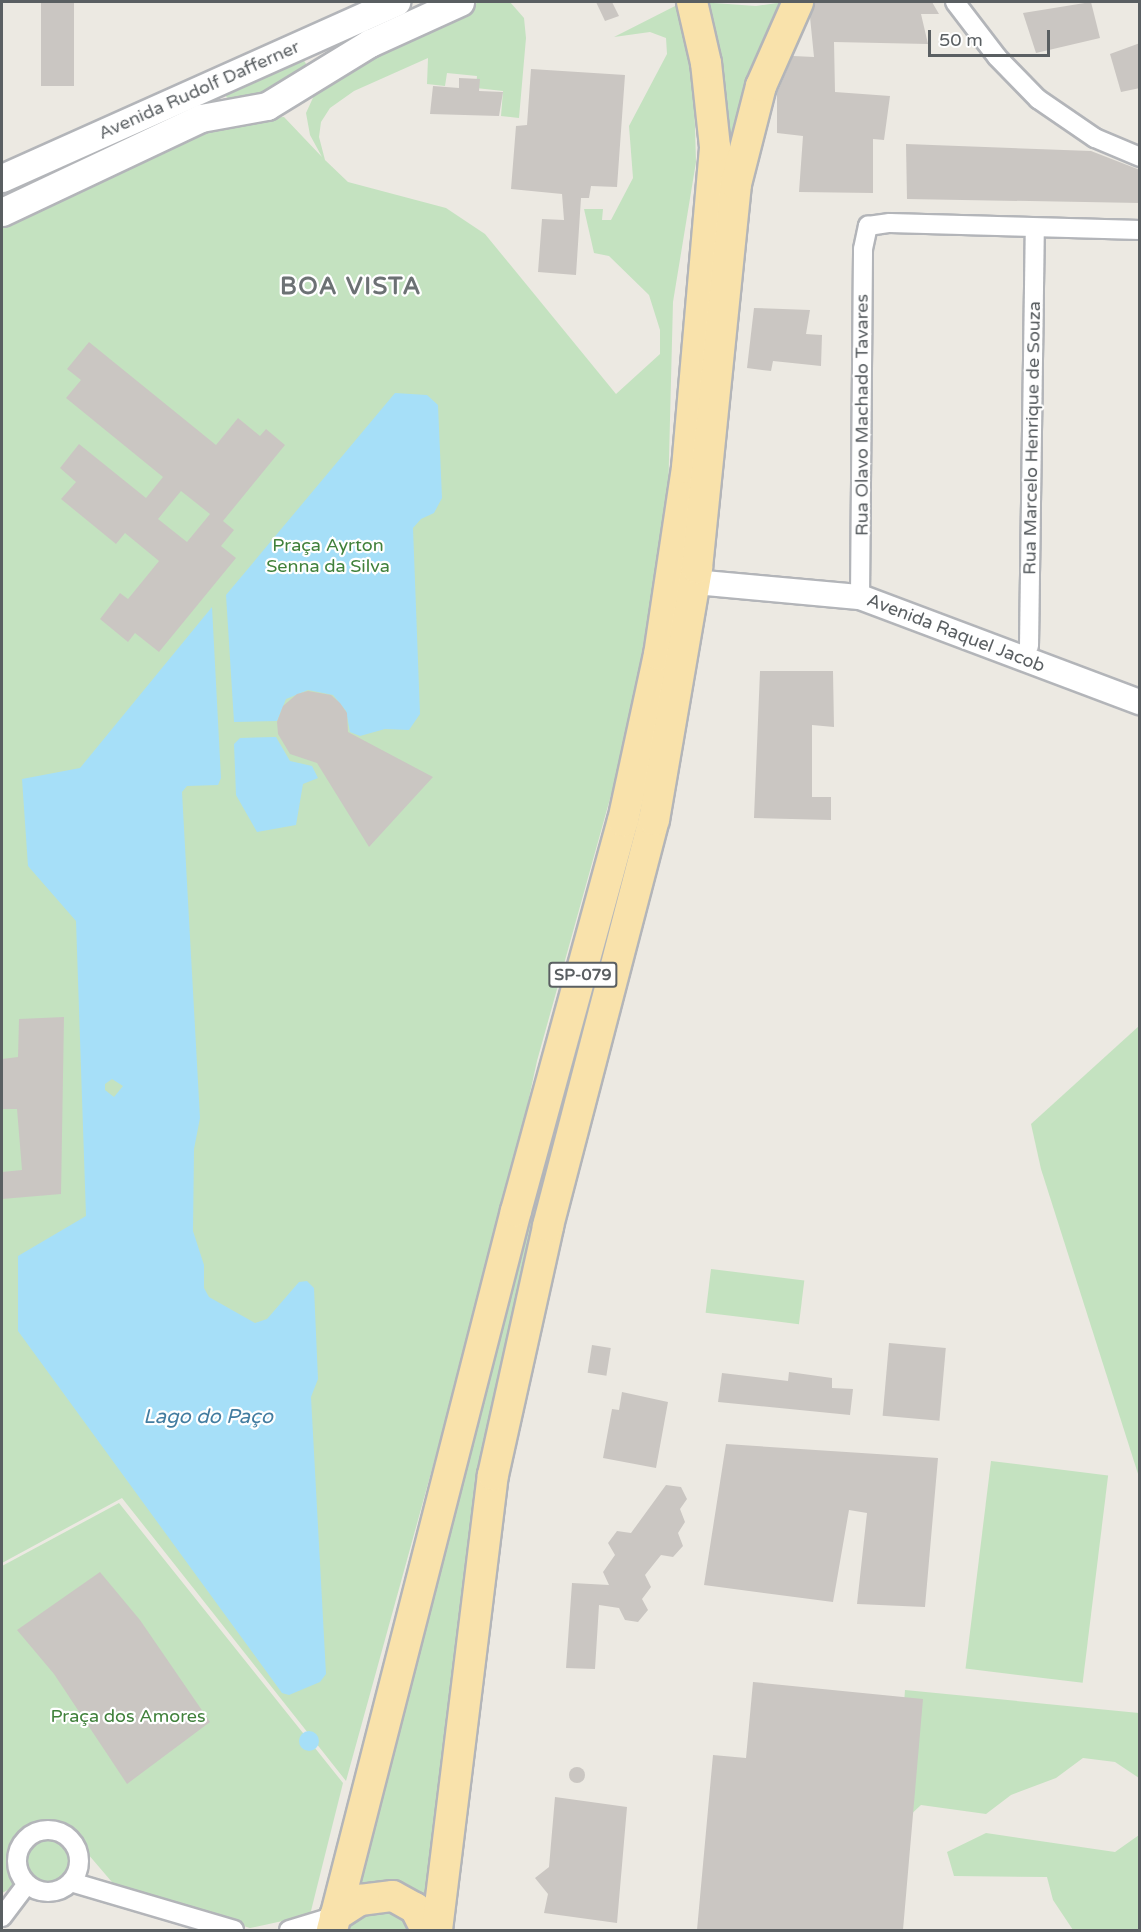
<!DOCTYPE html>
<html>
<head>
<meta charset="utf-8">
<style>
  body { margin:0 }
  #map { position:relative; width:1141px; height:1932px; overflow:hidden; background:#ece9e2; font-family:"Varela Round",sans-serif }
  div>[style] { position:absolute }
  .green>* { inset:0; background:#c4e2c0; transform-origin:0 0 }
  .round { border-radius:50% }
  .water>* { inset:0; background:#a6dff8 }
  .building>* { inset:0; background:#cac6c2; transform-origin:0 0 }
  .roads { filter:drop-shadow(2px 0 #b3b5b9) drop-shadow(-2px 0 #b3b5b9) drop-shadow(0 2px #b3b5b9) drop-shadow(0 -2px #b3b5b9) }
  .minor>* { height:18px; margin:-9px; padding:0 9px; transform-origin:9px; border-radius:9px; background:#fff }
  .minor>.ring { margin:-9px; padding:0; box-sizing:content-box; background:none; border:18px solid #fff; border-radius:50% }
  .tertiary>* { height:24px; margin:-12px; padding:0 12px; transform-origin:12px; border-radius:12px; background:#fff }
  .secondary>* { height:27px; margin:-13.5px; padding:0 13.5px; transform-origin:13.5px; border-radius:13.5px; background:#fff }
  .primary>* { height:30px; margin:-15px; padding:0 15px; transform-origin:15px; border-radius:15px; background:#f9e2ab }
  span { translate:-50% -50%; white-space:nowrap; text-align:center; line-height:1.15; -webkit-text-stroke:4.5px #fff; paint-order:stroke }
  .shield-label span { padding:2px 4px; background:#fff; border:2px solid; border-radius:4px; -webkit-text-stroke-width:0 }
  .shield-label { font-size:16px; color:#5a5f62; font-weight:700 }
  .street-label { font-size:18px; color:#5a5f62 }
  .park-label { font-size:18px; color:#40813b }
  .water-label { font-size:20px; color:#427ca0; font-style:italic }
  .district-label { font-size:24px; color:#6c7174; font-weight:700; letter-spacing:1.5px }
  .frame { position:absolute; inset:0; border:3px solid #5a5f62; pointer-events:none }
  .scale { position:absolute; left:928px; top:30px; width:122px; height:27px; box-sizing:border-box; border:3px solid #5a5f62; border-top:0; padding-left:8px; font-size:18px; line-height:21px; white-space:nowrap; color:#5a5f62; -webkit-text-stroke:4px #fff; paint-order:stroke }
</style>
</head>
<body>
<div id="map">
  <div class="green">
    <i style="clip-path:polygon(479px 2px,510px 2px,524px 18px,526px 38px,519px 118px,501px 116px,503px 91px,476px 88px,477px 76px,447px 73px,445px 86px,427px 84px,428px 58px,354px 91px,330px 108px,321px 122px,319px 137px,325px 160px,348px 182px,446px 208px,485px 234px,616px 394px,660px 354px,660px 330px,649px 295px,609px 256px,594px 253px,584px 209px,603px 209px,602px 220px,611px 220px,633px 178px,629px 126px,667px 54px,666px 38px,650px 32px,614px 37px,681px 3px,693px 57px,696px 162px,673px 302px,668px 498px,628px 734px,537px 1061px,509px 1190px,346px 1781px,122px 1498px,2px 1563px,2px 218px,237px 119px,284px 117px,322px 157px,310px 135px,306px 113px,317px 89px,333px 75px)"></i>
    <i style="clip-path:polygon(699px 2px,756px 6px,784px 2px,774px 37px,670px 699px,531px 1256px,434px 1902px,350px 1897px,569px 1060px,708px 314px)"></i>
    <i style="clip-path:polygon(303px 59px,308px 67px,284px 87px,235px 103px,226px 97px,229px 91px)"></i>
    <i style="clip-path:polygon(1139px 1026px,1139px 1477px,1041px 1169px,1031px 1124px)"></i>
    <i style="left:711px;top:1269px;width:94px;height:44px;rotate:7deg"></i>
    <i style="left:991px;top:1461px;width:118px;height:209px;rotate:7deg"></i>
    <i style="clip-path:polygon(119px 1503px,343px 1783px,310px 1915px,250px 1928px,117px 1888px,64px 1826px,42px 1825px,19px 1839px,10px 1864px,19px 1884px,2px 1893px,2px 1566px)"></i>
    <i style="clip-path:polygon(905px 1690px,1139px 1713px,1139px 1778px,1115px 1762px,1083px 1758px,1056px 1778px,1011px 1795px,986px 1814px,921px 1805px,907px 1818px,896px 1811px)"></i>
    <i style="clip-path:polygon(986px 1833px,1115px 1852px,1139px 1835px,1139px 1930px,1073px 1930px,1053px 1900px,1047px 1877px,954px 1876px,947px 1852px)"></i>
    <i class="round" style="left:26px;top:1837px;width:48px;height:48px"></i>
    <i style="clip-path:polygon(396px 1906px,419px 1930px,346px 1930px,356px 1908px)"></i>
  </div>
  <div class="water">
    <i style="clip-path:polygon(395px 393px,427px 395px,438px 405px,442px 498px,434px 513px,421px 519px,413px 528px,420px 714px,409px 730px,385px 729px,360px 736px,350px 732px,346px 711px,333px 695px,308px 690px,286px 699px,277px 721px,234px 722px,226px 595px)"></i>
    <i style="clip-path:polygon(evenodd,212px 607px,221px 778px,218px 785px,187px 786px,182px 792px,200px 1118px,194px 1149px,193px 1231px,204px 1265px,204px 1288px,209px 1297px,255px 1323px,267px 1319px,299px 1282px,307px 1281px,314px 1288px,318px 1379px,311px 1397px,326px 1674px,320px 1682px,289px 1695px,282px 1693px,18px 1331px,18px 1256px,86px 1216px,76px 921px,28px 866px,22px 779px,80px 768px,212px 607px,112px 1079px,123px 1086px,114px 1097px,105px 1090px,105px 1084px,112px 1079px)"></i>
    <i style="clip-path:polygon(276px 737px,290px 761px,312px 766px,318px 778px,303px 784px,296px 825px,257px 832px,236px 795px,234px 744px,240px 738px)"></i>
    <i class="round" style="left:299px;top:1731px;width:20px;height:20px"></i>
  </div>
  <div class="building">
    <i style="left:41px;top:2px;width:33px;height:84px"></i>
    <i style="clip-path:polygon(596px 2px,612px 2px,619px 16px,605px 21px)"></i>
    <i style="clip-path:polygon(815px 2px,932px 2px,939px 14px,921px 14px,928px 44px,834px 42px,835px 92px,890px 96px,884px 140px,873px 139px,873px 193px,799px 192px,803px 136px,777px 133px,777px 93px,793px 56px,814px 57px,810px 17px)"></i>
    <i style="clip-path:polygon(1091px 2px,1100px 38px,1036px 53px,1023px 13px)"></i>
    <i style="clip-path:polygon(1140px 43px,1140px 88px,1121px 92px,1110px 54px)"></i>
    <i style="clip-path:polygon(531px 69px,625px 75px,617px 187px,591px 186px,589px 198px,581px 198px,576px 275px,538px 272px,542px 219px,564px 220px,562px 194px,511px 189px,516px 126px,527px 125px)"></i>
    <i style="clip-path:polygon(459px 78px,480px 79px,479px 91px,503px 92px,499px 116px,430px 114px,433px 86px,459px 88px)"></i>
    <i style="clip-path:polygon(906px 144px,1091px 151px,1140px 170px,1140px 203px,907px 199px)"></i>
    <i style="clip-path:polygon(754px 308px,810px 310px,806px 334px,822px 335px,821px 366px,773px 361px,771px 371px,747px 368px)"></i>
    <i style="clip-path:polygon(evenodd,89px 342px,216px 445px,238px 418px,260px 436px,266px 429px,285px 445px,223px 521px,234px 530px,221px 546px,236px 558px,159px 652px,135px 633px,128px 642px,100px 619px,120px 593px,128px 599px,159px 561px,125px 533px,116px 544px,61px 499px,76px 482px,60px 468px,79px 444px,146px 498px,163px 477px,66px 398px,81px 380px,67px 369px,89px 342px,181px 491px,210px 514px,187px 542px,158px 519px,181px 491px)"></i>
    <i style="clip-path:polygon(760px 671px,833px 671px,834px 727px,812px 725px,812px 797px,831px 797px,831px 820px,754px 818px)"></i>
    <i style="clip-path:polygon(308px 691px,331px 695px,340px 703px,347px 713px,348px 732px,433px 777px,369px 847px,317px 763px,290px 754px,278px 734px,277px 722px,283px 706px,297px 694px)"></i>
    <i style="clip-path:polygon(64px 1017px,61px 1194px,2px 1199px,2px 1172px,22px 1170px,17px 1109px,2px 1109px,2px 1059px,18px 1057px,19px 1019px)"></i>
    <i style="left:889px;top:1343px;width:57px;height:73px;rotate:5deg"></i>
    <i style="left:592px;top:1345px;width:19px;height:28px;rotate:9deg"></i>
    <i style="clip-path:polygon(789px 1372px,832px 1378px,832px 1388px,853px 1389px,850px 1415px,718px 1402px,722px 1373px,788px 1381px)"></i>
    <i style="clip-path:polygon(622px 1392px,668px 1402px,656px 1468px,603px 1458px,612px 1409px,619px 1410px)"></i>
    <i style="clip-path:polygon(726px 1444px,938px 1458px,925px 1607px,857px 1604px,867px 1513px,849px 1510px,833px 1602px,704px 1585px)"></i>
    <i style="clip-path:polygon(666px 1485px,681px 1487px,687px 1499px,680px 1509px,685px 1522px,678px 1533px,683px 1546px,673px 1557px,661px 1555px,645px 1575px,651px 1587px,642px 1599px,648px 1610px,638px 1622px,625px 1620px,619px 1608px,599px 1605px,595px 1669px,566px 1668px,572px 1583px,609px 1585px,603px 1572px,615px 1555px,608px 1543px,617px 1531px,631px 1533px)"></i>
    <i style="clip-path:polygon(100px 1572px,140px 1620px,210px 1722px,127px 1784px,54px 1674px,17px 1630px)"></i>
    <i style="clip-path:polygon(753px 1682px,923px 1699px,903px 1930px,697px 1930px,713px 1755px,746px 1758px)"></i>
    <i class="round" style="left:569px;top:1767px;width:16px;height:16px"></i>
    <i style="clip-path:polygon(555px 1797px,627px 1807px,617px 1923px,544px 1913px,548px 1894px,535px 1878px,549px 1867px)"></i>
  </div>
  <div class="roads">
    <div class="minor">
      <i style="left:955px;top:2px;width:69px;rotate:52.6deg"></i>
      <i style="left:997px;top:57px;width:59px;rotate:45.7deg"></i>
      <i style="left:1038px;top:99px;width:69px;rotate:34.4deg"></i>
      <i style="left:1095px;top:138px;width:49px;rotate:22.9deg"></i>
      <i style="left:860px;top:597px;width:348px;rotate:-89.5deg"></i>
      <i style="left:863px;top:249px;width:24px;rotate:-78deg"></i>
      <i style="left:868px;top:226px;width:22px;rotate:-8deg"></i>
      <i style="left:890px;top:223px;width:250px;rotate:1.6deg"></i>
      <i style="left:1029px;top:646px;width:417px;rotate:-89.2deg"></i>
      <i class="ring" style="left:17px;top:1830px;width:44px;height:44px"></i>
      <i style="left:71px;top:1882px;width:170px;rotate:16.4deg"></i>
      <i style="left:2px;top:1917px;width:41px;rotate:-52.9deg"></i>
      <i style="left:289px;top:1930px;width:48px;rotate:-16.9deg"></i>
    </div>
    <div class="tertiary">
      <i style="left:694px;top:582px;width:167px;rotate:5.2deg"></i>
      <i style="left:860px;top:597px;width:299px;rotate:20.6deg"></i>
    </div>
    <div class="secondary">
      <i style="left:2px;top:178px;width:432px;rotate:-24.1deg"></i>
      <i style="left:2px;top:212px;width:220px;rotate:-25.3deg"></i>
      <i style="left:201px;top:118px;width:67px;rotate:-10.3deg"></i>
      <i style="left:267px;top:106px;width:121px;rotate:-31.5deg"></i>
      <i style="left:370px;top:43px;width:99px;rotate:-24.5deg"></i>
    </div>
    <div class="primary">
      <i style="left:335px;top:1916px;width:30px;rotate:-33deg"></i>
      <i style="left:360px;top:1900px;width:33px;rotate:-7deg"></i>
      <i style="left:393px;top:1896px;width:25px;rotate:29deg"></i>
      <i style="left:415px;top:1908px;width:25px;rotate:63deg"></i>
      <i style="left:332px;top:1930px;width:742px;rotate:-75.65deg"></i>
      <i style="left:516px;top:1211px;width:404px;rotate:-74.7deg"></i>
      <i style="left:623px;top:821px;width:170px;rotate:-77.8deg"></i>
      <i style="left:659px;top:655px;width:189px;rotate:-81.5deg"></i>
      <i style="left:687px;top:468px;width:322px;rotate:-85deg"></i>
      <i style="left:715px;top:147px;width:84px;rotate:-96.1deg"></i>
      <i style="left:706px;top:63px;width:63px;rotate:-102.9deg"></i>
      <i style="left:437px;top:1930px;width:458px;rotate:-83deg"></i>
      <i style="left:493px;top:1475px;width:255px;rotate:-77.5deg"></i>
      <i style="left:548px;top:1226px;width:420px;rotate:-75.4deg"></i>
      <i style="left:654px;top:820px;width:256px;rotate:-80.3deg"></i>
      <i style="left:697px;top:568px;width:386px;rotate:-84.2deg"></i>
      <i style="left:736px;top:184px;width:101px;rotate:-75.7deg"></i>
      <i style="left:761px;top:86px;width:92px;rotate:-66.2deg"></i>
    </div>
  </div>
  <div class="shield-label">
    <span style="left:583px;top:975px">SP-079</span>
  </div>
  <div class="street-label">
    <span style="left:199px;top:90px;rotate:-24deg">Avenida Rudolf Dafferner</span>
    <span style="left:862px;top:415px;rotate:-90deg">Rua Olavo Machado Tavares</span>
    <span style="left:1032px;top:438px;rotate:-89deg">Rua Marcelo Henrique de Souza</span>
    <span style="left:956px;top:633px;rotate:21deg">Avenida Raquel Jacob</span>
  </div>
  <div class="park-label">
    <span style="left:328px;top:556px">Praça Ayrton<br>Senna da Silva</span>
    <span style="left:128px;top:1716px">Praça dos Amores</span>
  </div>
  <div class="water-label">
    <span style="left:208px;top:1417px">Lago do Paço</span>
  </div>
  <div class="district-label">
    <span style="left:351px;top:287px">BOA VISTA</span>
  </div>
  <div class="frame"></div>
  <div class="scale">50 m</div>
</div>
</body>
</html>
